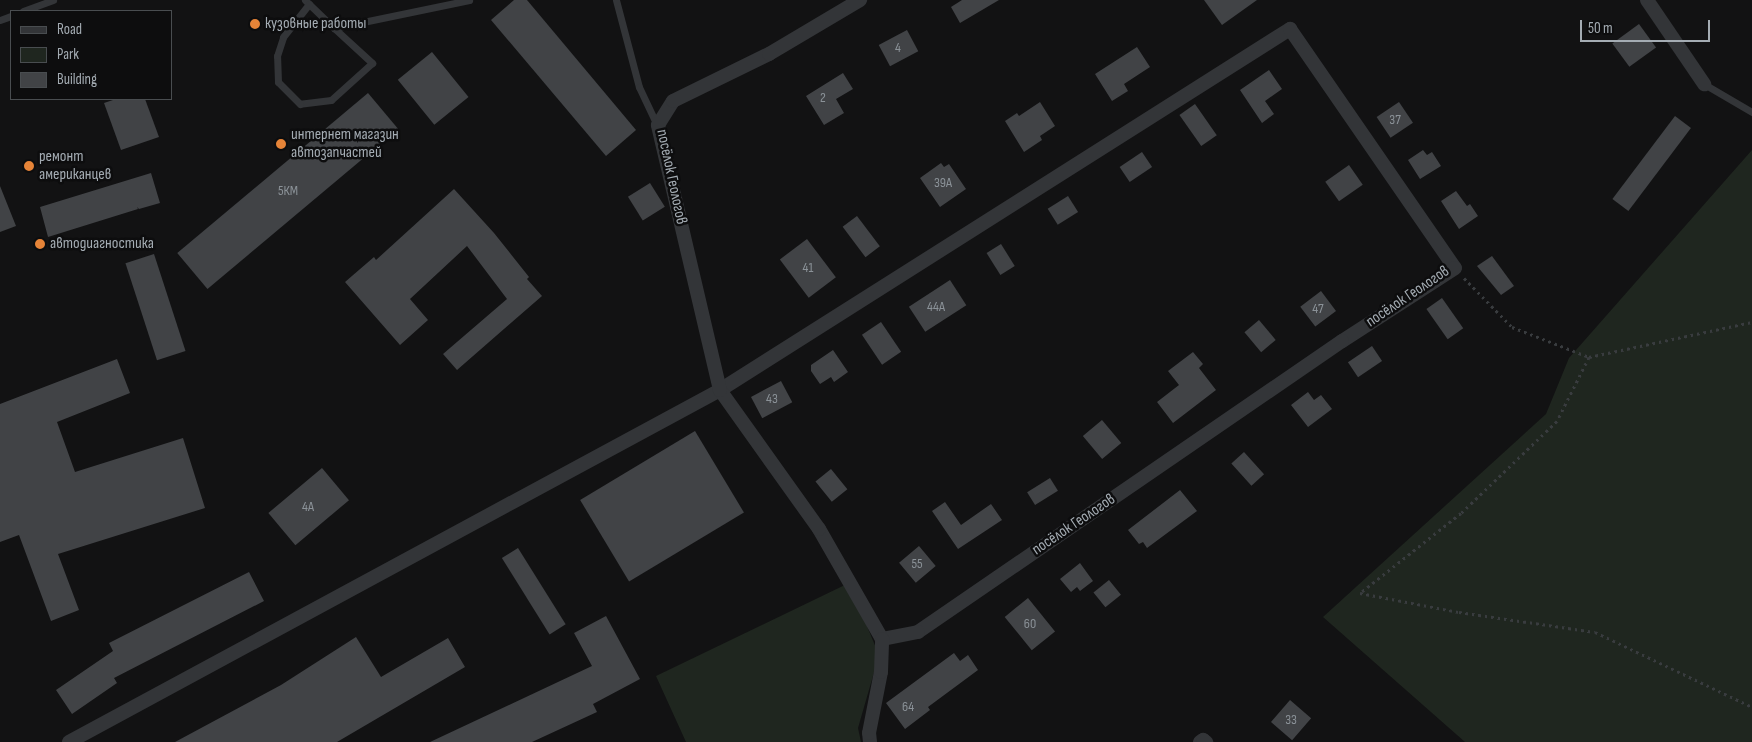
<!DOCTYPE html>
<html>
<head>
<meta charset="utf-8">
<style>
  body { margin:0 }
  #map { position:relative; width:1752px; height:742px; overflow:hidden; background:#121213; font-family:"Sofia Sans Condensed",sans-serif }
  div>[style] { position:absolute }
  .green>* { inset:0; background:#1f261f }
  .building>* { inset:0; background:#414346; transform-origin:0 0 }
  .path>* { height:3px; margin-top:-1.5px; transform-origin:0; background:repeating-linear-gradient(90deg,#393c3f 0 2.5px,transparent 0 6.5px) }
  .lane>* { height:7px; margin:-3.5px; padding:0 3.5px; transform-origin:3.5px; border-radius:3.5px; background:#333538 }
  .street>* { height:14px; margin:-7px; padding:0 7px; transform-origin:7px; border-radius:7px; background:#333538 }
  .dots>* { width:14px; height:14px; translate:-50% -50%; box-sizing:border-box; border:2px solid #0d0d0e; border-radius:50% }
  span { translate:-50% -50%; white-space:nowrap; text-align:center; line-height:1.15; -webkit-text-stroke:5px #0d0d0e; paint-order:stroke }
  .number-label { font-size:14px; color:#8b9298 }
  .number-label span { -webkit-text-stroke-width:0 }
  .poi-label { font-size:16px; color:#a4acb3 }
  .left { translate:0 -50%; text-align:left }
  .street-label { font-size:16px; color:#a4acb3 }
  .legend { position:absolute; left:10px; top:10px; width:162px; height:90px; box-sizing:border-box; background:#0d0d0e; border:1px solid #494d50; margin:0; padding:6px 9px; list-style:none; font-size:15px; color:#a4acb3 }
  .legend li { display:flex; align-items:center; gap:10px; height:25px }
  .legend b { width:25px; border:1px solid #494d50 }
  .scale { position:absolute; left:1580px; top:20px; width:130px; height:22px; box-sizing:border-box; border:2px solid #a4acb3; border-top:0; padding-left:6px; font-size:15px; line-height:18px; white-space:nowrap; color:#a4acb3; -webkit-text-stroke:4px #0d0d0e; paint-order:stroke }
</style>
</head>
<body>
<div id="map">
  <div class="green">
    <i style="clip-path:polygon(1752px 150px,1752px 742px,1465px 742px,1323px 617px,1546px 414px,1569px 358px)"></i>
    <i style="clip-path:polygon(849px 583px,879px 655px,858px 728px,861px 742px,686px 742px,656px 676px)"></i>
  </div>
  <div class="building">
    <i style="clip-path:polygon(514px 0,527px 0,636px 130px,606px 156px,491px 20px)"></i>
    <i style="clip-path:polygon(962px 0,999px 0,960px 23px,951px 7px)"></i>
    <i style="clip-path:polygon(1204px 0,1257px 0,1222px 25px)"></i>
    <i style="left:1639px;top:24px;width:29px;height:33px;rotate:54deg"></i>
    <i style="left:907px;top:30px;width:24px;height:32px;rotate:62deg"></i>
    <i style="clip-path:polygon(1137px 47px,1150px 67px,1124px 84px,1128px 91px,1112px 101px,1095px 74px)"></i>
    <i style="left:432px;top:52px;width:58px;height:44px;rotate:51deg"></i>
    <i style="clip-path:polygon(1269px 70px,1282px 89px,1265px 101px,1274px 114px,1262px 123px,1240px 90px)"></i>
    <i style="clip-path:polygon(843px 73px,853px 89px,836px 99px,844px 113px,824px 125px,806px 96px)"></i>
    <i style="left:368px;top:93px;width:47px;height:249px;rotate:50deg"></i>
    <i style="clip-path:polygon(116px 99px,145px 99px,159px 137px,121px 150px,104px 103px)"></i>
    <i style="clip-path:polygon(1040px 102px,1055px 126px,1040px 136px,1042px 140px,1024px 152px,1005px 121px,1017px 113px,1019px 116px)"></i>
    <i style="left:1399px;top:102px;width:25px;height:27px;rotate:56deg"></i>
    <i style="left:1195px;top:104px;width:38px;height:19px;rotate:55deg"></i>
    <i style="left:1675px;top:116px;width:20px;height:104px;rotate:37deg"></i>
    <i style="clip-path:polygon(1423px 150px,1427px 155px,1432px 152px,1441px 166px,1420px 179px,1408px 160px)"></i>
    <i style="left:1142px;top:152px;width:18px;height:27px;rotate:56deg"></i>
    <i style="clip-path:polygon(941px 163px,944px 167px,949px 164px,966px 189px,940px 207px,920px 178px)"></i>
    <i style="left:1349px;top:165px;width:24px;height:29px;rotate:55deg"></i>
    <i style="clip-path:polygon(151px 173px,160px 203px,139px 209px,137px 207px,138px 209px,48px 237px,40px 207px)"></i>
    <i style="left:650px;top:183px;width:28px;height:26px;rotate:58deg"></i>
    <i style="clip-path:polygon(0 186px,16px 226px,0 232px)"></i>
    <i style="clip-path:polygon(454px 189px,494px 233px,529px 277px,527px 279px,542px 296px,457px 370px,443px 354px,507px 299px,467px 246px,410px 299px,428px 320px,400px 345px,345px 282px,374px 257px,376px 260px)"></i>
    <i style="clip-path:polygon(1456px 191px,1467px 206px,1470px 204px,1478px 216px,1459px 229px,1441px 201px)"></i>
    <i style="left:1068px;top:196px;width:19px;height:24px;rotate:58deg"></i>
    <i style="left:857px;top:216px;width:38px;height:18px;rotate:53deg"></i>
    <i style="left:807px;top:239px;width:48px;height:34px;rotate:53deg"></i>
    <i style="left:1001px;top:244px;width:26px;height:17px;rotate:58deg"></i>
    <i style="left:154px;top:254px;width:102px;height:30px;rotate:72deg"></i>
    <i style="clip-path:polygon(1492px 256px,1514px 286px,1501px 295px,1477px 266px)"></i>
    <i style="left:950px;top:280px;width:30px;height:49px;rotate:57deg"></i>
    <i style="left:1321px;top:291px;width:25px;height:26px;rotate:53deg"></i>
    <i style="left:1442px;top:298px;width:37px;height:19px;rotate:55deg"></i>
    <i style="left:1259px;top:320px;width:26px;height:19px;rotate:50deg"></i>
    <i style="left:881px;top:322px;width:36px;height:23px;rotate:56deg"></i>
    <i style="left:1372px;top:346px;width:18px;height:29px;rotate:56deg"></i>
    <i style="clip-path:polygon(833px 350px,848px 372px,834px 382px,831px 377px,820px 384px,811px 371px,811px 365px)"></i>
    <i style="clip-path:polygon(1193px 352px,1203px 364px,1199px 368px,1216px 390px,1173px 423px,1157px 402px,1179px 385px,1168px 371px)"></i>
    <i style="clip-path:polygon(117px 359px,130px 393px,57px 422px,75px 472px,183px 438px,205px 508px,58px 554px,79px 610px,51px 621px,19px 535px,0 542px,0 404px)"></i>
    <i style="left:781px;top:381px;width:24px;height:34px;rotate:62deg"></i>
    <i style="clip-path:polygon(1308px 392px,1314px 400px,1321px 395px,1332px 409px,1308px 427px,1291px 405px)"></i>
    <i style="left:1102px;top:420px;width:30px;height:25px;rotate:50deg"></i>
    <i style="left:695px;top:431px;width:95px;height:134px;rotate:59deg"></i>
    <i style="left:1244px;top:452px;width:30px;height:17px;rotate:48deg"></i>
    <i style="left:322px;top:468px;width:42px;height:70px;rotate:50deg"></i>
    <i style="left:831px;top:469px;width:26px;height:20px;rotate:51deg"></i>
    <i style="left:1050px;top:478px;width:15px;height:27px;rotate:58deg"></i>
    <i style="clip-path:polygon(1180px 490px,1197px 511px,1147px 548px,1143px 542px,1139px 544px,1128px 530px)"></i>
    <i style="clip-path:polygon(945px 502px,961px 525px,991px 504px,1002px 520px,958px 549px,932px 511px)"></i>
    <i style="left:919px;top:546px;width:26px;height:26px;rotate:50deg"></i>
    <i style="left:518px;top:548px;width:90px;height:19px;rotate:58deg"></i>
    <i style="clip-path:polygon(1080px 563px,1093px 581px,1080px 591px,1077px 587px,1071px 592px,1060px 579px)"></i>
    <i style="clip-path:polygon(249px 572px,264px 601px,114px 678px,117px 683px,72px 714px,56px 690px,113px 651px,109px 643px)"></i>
    <i style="left:1109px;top:580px;width:19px;height:20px;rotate:51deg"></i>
    <i style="left:1028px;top:598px;width:43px;height:30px;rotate:51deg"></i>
    <i style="clip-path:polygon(606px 616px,640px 679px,593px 704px,597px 712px,532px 742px,430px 742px,592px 666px,574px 633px)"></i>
    <i style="clip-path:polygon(356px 637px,381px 677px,448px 638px,465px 667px,337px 742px,175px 742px,281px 685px)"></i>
    <i style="clip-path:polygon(954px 653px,960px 661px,968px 655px,978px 670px,928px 707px,930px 710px,905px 729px,886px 703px)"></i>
    <i style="left:1290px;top:700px;width:28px;height:29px;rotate:41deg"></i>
  </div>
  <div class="path">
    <i style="left:1464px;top:278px;width:69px;rotate:45.6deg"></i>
    <i style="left:1512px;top:327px;width:83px;rotate:21.3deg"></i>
    <i style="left:1589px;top:357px;width:167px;rotate:-12.1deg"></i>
    <i style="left:1589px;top:357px;width:72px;rotate:116.6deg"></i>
    <i style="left:1557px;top:421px;width:133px;rotate:136.2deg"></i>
    <i style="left:1461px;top:513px;width:129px;rotate:141.6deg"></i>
    <i style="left:1360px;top:593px;width:101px;rotate:10.9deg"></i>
    <i style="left:1459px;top:612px;width:137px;rotate:8.4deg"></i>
    <i style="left:1595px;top:632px;width:174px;rotate:25.5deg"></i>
  </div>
  <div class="lane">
    <i style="left:305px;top:0;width:6px;rotate:45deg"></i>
    <i style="left:309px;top:4px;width:35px;rotate:44deg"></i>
    <i style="left:334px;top:28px;width:52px;rotate:42.6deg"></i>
    <i style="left:372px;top:63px;width:55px;rotate:137.9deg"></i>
    <i style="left:331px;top:100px;width:31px;rotate:173deg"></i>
    <i style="left:300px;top:104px;width:31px;rotate:-135deg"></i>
    <i style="left:278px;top:82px;width:26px;rotate:-92deg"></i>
    <i style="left:277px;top:56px;width:20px;rotate:-72deg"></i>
    <i style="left:283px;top:37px;width:42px;rotate:-51.8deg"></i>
    <i style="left:616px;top:0;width:90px;rotate:75.2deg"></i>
    <i style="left:639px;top:87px;width:42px;rotate:64.7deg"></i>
    <i style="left:23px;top:11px;width:32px;rotate:-20deg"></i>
    <i style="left:0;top:20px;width:12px;rotate:-20deg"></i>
    <i style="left:334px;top:28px;width:138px;rotate:-11.7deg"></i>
    <i style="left:1704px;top:84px;width:56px;rotate:30.3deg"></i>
  </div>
  <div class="street">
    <i style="left:1647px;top:0;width:102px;rotate:55.8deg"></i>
    <i style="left:69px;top:742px;width:740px;rotate:-28.4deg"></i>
    <i style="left:720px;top:390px;width:675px;rotate:-32.35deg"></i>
    <i style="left:1290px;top:29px;width:290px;rotate:55.4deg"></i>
    <i style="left:1455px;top:268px;width:135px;rotate:147.1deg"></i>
    <i style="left:1342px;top:341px;width:514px;rotate:145.54deg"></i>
    <i style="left:918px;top:632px;width:37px;rotate:169deg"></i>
    <i style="left:882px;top:639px;width:127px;rotate:-119.8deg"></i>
    <i style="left:819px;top:529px;width:171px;rotate:-125.5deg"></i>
    <i style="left:720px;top:390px;width:272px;rotate:-103.2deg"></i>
    <i style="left:658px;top:125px;width:28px;rotate:-58deg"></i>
    <i style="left:673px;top:101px;width:107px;rotate:-26.1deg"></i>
    <i style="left:769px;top:54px;width:106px;rotate:-30.7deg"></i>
    <i style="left:870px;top:742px;width:9px;rotate:-96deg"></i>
    <i style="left:869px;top:733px;width:62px;rotate:-78.9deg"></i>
    <i style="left:881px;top:672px;width:33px;rotate:-88deg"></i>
    <i style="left:1200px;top:742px;width:4px;rotate:-34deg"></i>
    <i style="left:1203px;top:740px;width:4px;rotate:34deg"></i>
  </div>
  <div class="dots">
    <i style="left:255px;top:24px;background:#e68438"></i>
    <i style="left:281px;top:144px;background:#e68438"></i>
    <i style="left:29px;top:166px;background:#e68438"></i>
    <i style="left:40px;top:244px;background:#e68438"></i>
  </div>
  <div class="number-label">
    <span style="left:898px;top:48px">4</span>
    <span style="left:823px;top:98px">2</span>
    <span style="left:1395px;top:120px">37</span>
    <span style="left:943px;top:183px">39А</span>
    <span style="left:288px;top:191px">5КМ</span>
    <span style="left:808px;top:268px">41</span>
    <span style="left:936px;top:307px">44А</span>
    <span style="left:1318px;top:309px">47</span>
    <span style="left:772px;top:399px">43</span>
    <span style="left:308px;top:507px">4А</span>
    <span style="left:917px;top:564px">55</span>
    <span style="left:1030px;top:624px">60</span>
    <span style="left:908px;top:707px">64</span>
    <span style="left:1291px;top:720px">33</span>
  </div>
  <div class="poi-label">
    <span class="left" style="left:265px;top:24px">кузовные работы</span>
    <span class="left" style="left:291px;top:144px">интернет магазин<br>автозапчастей</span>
    <span class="left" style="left:39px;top:166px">ремонт<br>американцев</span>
    <span class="left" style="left:50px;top:244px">автодиагностика</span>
  </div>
  <div class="street-label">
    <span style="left:671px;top:177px;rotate:78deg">посёлок Геологов</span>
    <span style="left:1408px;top:297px;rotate:-34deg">посёлок Геологов</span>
    <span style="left:1074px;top:525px;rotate:-34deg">посёлок Геологов</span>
  </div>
  <ul class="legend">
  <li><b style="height:6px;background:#333538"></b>Road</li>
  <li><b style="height:14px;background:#1f261f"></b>Park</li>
  <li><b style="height:14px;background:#414346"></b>Building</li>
  </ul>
  <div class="scale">50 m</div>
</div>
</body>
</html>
